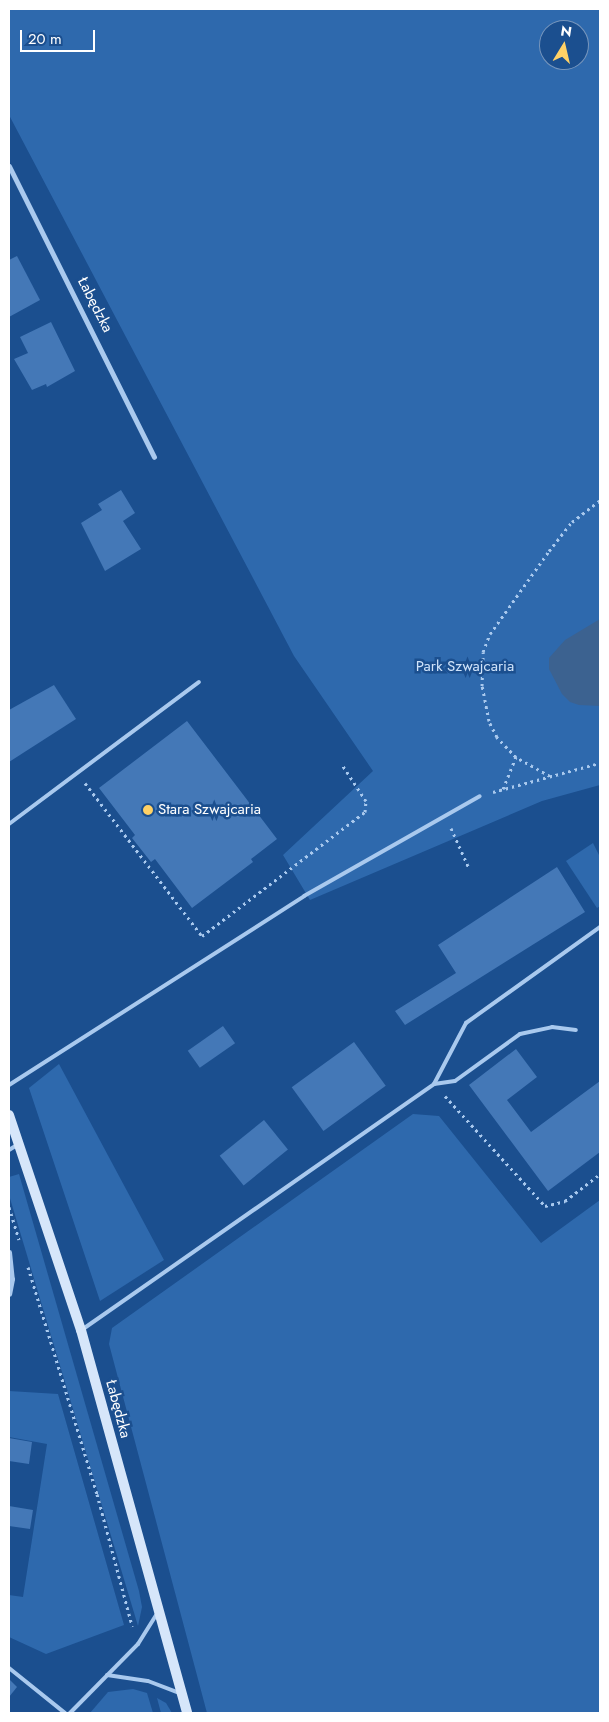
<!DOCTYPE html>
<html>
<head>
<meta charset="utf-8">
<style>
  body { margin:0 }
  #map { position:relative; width:609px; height:1722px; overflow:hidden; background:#1b4f8f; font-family:Jost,sans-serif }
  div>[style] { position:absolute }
  .green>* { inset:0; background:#2e69ad }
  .water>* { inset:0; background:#3c6290 }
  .building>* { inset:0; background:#4478b7; transform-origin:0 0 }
  .path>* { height:3px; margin-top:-1.5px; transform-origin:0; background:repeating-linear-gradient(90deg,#a9c9ee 0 2.5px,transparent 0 6.5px) }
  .lane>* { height:4px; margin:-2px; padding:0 2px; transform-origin:2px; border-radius:2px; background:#a9c9ee }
  .street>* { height:5px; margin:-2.5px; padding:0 2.5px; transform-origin:2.5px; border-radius:2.5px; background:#a9c9ee }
  .secondary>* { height:10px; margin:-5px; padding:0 5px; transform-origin:5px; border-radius:5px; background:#d6e6fa }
  .dots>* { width:14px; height:14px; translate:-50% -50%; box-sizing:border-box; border:2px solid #1b4f8f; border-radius:50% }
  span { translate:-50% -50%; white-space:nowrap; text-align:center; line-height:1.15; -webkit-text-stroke:5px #1b4f8f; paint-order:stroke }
  .street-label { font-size:15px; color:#fff }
  .park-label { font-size:15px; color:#cfe3fa }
  .poi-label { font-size:15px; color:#fff }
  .left { translate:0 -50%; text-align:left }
  .frame { position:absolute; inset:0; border:10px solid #fff; pointer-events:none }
  .north { position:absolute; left:539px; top:20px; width:50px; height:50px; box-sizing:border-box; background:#1b4f8f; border:1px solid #7695bc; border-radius:50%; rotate:9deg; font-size:14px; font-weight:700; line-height:20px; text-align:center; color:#fff }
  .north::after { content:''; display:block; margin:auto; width:18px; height:22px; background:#ffd166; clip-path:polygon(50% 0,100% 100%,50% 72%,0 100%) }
  .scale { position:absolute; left:20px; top:30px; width:75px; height:22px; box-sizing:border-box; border:2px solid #fff; border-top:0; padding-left:6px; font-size:15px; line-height:18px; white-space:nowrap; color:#fff; -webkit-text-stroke:4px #1b4f8f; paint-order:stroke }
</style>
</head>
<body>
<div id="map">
  <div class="green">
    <i style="clip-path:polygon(evenodd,9px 9px,600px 9px,600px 785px,542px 801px,310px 900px,283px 855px,373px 771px,294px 656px,9px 115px,9px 9px,549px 30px,579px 30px,579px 60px,549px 60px,549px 30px)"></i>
    <i style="clip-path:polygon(593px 843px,600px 857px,600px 906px,597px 908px,566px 861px)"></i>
    <i style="clip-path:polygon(59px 1064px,164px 1260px,100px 1301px,29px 1088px)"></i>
    <i style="clip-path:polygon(413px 1114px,439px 1116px,541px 1243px,600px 1200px,600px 1713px,207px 1713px,109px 1344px,112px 1328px)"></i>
    <i style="clip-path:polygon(19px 1174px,139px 1591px,142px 1607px,138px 1626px,9px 1195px,9px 1177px)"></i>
    <i style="clip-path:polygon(9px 1391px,58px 1394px,124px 1625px,46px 1654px,9px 1637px,9px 1595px,23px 1597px,47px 1444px,9px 1437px)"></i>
    <i style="clip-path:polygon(133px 1689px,147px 1693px,153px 1713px,90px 1713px,108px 1692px)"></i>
    <i style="clip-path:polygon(157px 1698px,166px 1703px,172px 1713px,161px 1713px)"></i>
  </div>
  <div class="water">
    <i style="clip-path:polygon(600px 619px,600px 706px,579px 705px,570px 702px,562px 694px,549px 669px,549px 658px,565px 640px)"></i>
  </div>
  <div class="building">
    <i style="clip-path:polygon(17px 256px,40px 300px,9px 317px,9px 260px)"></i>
    <i style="clip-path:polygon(51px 322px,75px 371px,47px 387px,46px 384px,32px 390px,14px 359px,28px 353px,20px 337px)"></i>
    <i style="clip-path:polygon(121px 490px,135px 513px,123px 521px,141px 549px,105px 571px,81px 523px,102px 510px,98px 504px)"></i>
    <i style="clip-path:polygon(54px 685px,76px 719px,9px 762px,9px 710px)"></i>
    <i style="clip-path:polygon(187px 721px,277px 839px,251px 859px,253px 862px,192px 908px,155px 859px,151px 862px,132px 838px,135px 835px,99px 788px)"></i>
    <i style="clip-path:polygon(557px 867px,585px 912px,405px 1025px,395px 1011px,456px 973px,438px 945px)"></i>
    <i style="left:223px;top:1026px;width:21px;height:43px;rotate:55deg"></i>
    <i style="left:354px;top:1042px;width:54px;height:77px;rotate:54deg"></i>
    <i style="clip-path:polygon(516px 1049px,537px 1077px,507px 1100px,531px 1132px,600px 1081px,600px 1152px,548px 1191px,469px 1085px)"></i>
    <i style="left:264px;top:1120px;width:38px;height:57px;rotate:51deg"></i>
    <i style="clip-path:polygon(9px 1438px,32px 1442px,29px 1464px,9px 1461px)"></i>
    <i style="clip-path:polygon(9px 1506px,33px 1510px,30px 1529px,9px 1526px)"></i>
    <i style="clip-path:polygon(9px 1679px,17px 1687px,9px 1697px)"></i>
  </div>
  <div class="path">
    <i style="left:550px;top:776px;width:39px;rotate:-151deg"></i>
    <i style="left:516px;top:757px;width:28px;rotate:-134deg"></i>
    <i style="left:497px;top:737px;width:18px;rotate:-117deg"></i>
    <i style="left:489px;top:721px;width:36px;rotate:-101deg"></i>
    <i style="left:482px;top:686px;width:34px;rotate:-88deg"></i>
    <i style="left:483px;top:652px;width:19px;rotate:-69deg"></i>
    <i style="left:490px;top:634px;width:102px;rotate:-54.6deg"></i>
    <i style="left:549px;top:551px;width:37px;rotate:-52deg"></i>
    <i style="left:572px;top:522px;width:36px;rotate:-38deg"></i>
    <i style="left:85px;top:783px;width:193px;rotate:52.6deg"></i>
    <i style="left:202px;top:936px;width:205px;rotate:-37.3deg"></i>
    <i style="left:365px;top:812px;width:11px;rotate:-85deg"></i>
    <i style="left:366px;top:801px;width:42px;rotate:-123.3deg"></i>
    <i style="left:503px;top:789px;width:35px;rotate:-68deg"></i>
    <i style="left:493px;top:792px;width:111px;rotate:-15.2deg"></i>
    <i style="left:451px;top:828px;width:42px;rotate:65.9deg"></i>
    <i style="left:445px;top:1096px;width:149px;rotate:47.7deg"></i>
    <i style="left:545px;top:1206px;width:21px;rotate:-14deg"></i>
    <i style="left:565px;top:1201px;width:44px;rotate:-37.6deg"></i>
    <i style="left:9px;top:1207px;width:34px;rotate:73deg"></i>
    <i style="left:28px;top:1267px;width:237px;rotate:73.1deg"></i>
    <i style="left:97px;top:1494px;width:137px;rotate:75.1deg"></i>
  </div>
  <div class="lane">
    <i style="left:9px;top:824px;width:237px;rotate:-36.8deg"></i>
    <i style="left:434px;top:1084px;width:69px;rotate:-62.3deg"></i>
    <i style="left:466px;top:1023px;width:165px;rotate:-35.6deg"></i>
    <i style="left:9px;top:1085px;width:350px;rotate:-32.6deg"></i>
    <i style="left:304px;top:896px;width:202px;rotate:-29.6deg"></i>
    <i style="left:9px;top:1150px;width:9px;rotate:-32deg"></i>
    <i style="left:83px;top:1329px;width:428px;rotate:-34.9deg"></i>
    <i style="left:434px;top:1084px;width:21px;rotate:-8deg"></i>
    <i style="left:455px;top:1081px;width:80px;rotate:-35.9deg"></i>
    <i style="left:520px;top:1034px;width:33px;rotate:-12deg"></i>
    <i style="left:552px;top:1027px;width:24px;rotate:7deg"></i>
    <i style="left:9px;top:1668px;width:72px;rotate:38.8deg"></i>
    <i style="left:107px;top:1675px;width:41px;rotate:8.3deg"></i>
    <i style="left:148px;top:1681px;width:34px;rotate:21deg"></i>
    <i style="left:70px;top:1713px;width:97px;rotate:-45.4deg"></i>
    <i style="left:138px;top:1644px;width:36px;rotate:-58deg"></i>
  </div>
  <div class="street">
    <i style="left:9px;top:166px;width:325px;rotate:63.5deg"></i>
    <i style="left:9px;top:1252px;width:27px;rotate:84deg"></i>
    <i style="left:12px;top:1279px;width:15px;rotate:101deg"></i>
  </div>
  <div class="secondary">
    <i style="left:9px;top:1115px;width:227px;rotate:71.5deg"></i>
    <i style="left:81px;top:1330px;width:397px;rotate:74.5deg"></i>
  </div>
  <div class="dots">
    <i style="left:148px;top:810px;background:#ffd166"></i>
  </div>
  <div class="street-label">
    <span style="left:95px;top:305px;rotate:63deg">Łabędzka</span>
    <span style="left:118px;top:1409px;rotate:75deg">Łabędzka</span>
  </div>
  <div class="park-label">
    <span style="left:465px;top:667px">Park Szwajcaria</span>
  </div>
  <div class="poi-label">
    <span class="left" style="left:158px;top:810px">Stara Szwajcaria</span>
  </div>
  <div class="frame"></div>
  <div class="north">N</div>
  <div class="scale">20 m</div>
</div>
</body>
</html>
